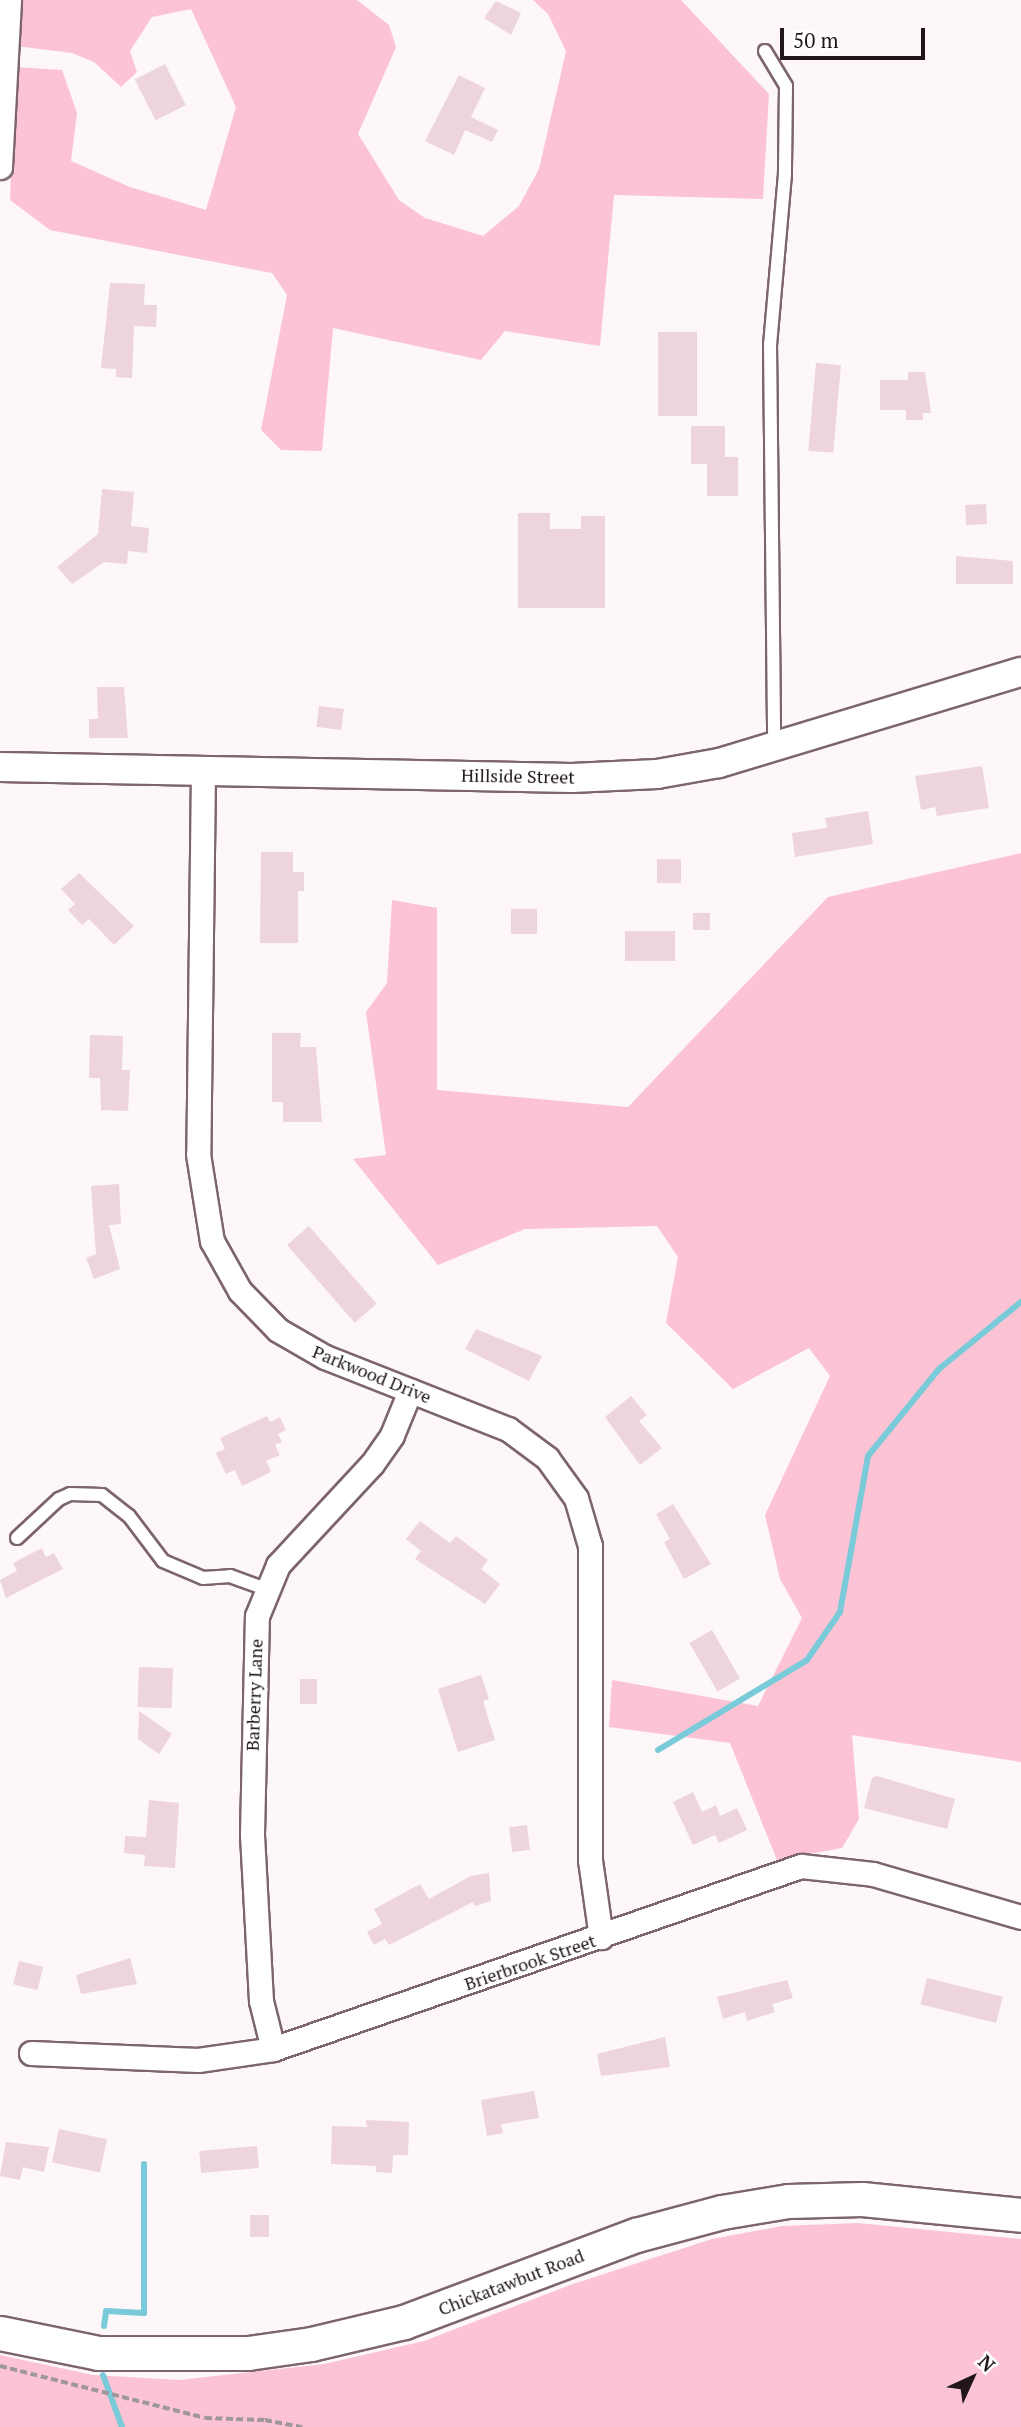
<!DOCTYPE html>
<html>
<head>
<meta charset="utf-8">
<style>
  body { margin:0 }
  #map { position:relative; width:1021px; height:2427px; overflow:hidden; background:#fdf7f9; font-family:"PT Serif",serif }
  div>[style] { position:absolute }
  .green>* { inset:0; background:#fcc3d5 }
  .stream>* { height:6px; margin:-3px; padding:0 3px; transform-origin:3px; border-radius:3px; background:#79cbd9 }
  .building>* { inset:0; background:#eed4db; transform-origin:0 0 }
  .path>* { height:3.5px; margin-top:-1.75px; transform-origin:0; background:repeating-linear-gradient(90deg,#9f979a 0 7px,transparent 0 10.5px) }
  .roads { filter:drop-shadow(2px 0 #7d656c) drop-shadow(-2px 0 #7d656c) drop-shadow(0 2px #7d656c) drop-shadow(0 -2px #7d656c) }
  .service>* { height:12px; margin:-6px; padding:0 6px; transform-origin:6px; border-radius:6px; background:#fff }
  .minor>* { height:23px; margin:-11.5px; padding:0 11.5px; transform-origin:11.5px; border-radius:11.5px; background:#fff }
  .tertiary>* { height:28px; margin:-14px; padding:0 14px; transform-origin:14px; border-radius:14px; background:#fff }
  .secondary>* { height:33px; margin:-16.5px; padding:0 16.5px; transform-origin:16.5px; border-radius:16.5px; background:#fff }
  span { translate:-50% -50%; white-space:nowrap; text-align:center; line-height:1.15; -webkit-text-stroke:6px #fff; paint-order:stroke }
  .street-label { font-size:18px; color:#21171a }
  .north { position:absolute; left:937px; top:2343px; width:70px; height:70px; -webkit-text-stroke:5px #fff; paint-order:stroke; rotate:45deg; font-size:19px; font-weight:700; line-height:28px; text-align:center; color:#21171a }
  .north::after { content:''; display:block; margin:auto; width:24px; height:32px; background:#21171a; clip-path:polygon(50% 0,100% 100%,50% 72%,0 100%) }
  .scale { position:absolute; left:780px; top:28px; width:145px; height:32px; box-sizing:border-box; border:4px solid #21171a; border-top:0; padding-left:9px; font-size:21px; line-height:24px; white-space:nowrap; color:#21171a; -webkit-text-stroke:5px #fff; paint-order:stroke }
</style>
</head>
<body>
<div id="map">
  <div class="green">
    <i style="clip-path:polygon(17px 0,357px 0,389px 25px,396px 47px,358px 134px,399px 200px,425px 218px,483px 236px,519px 206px,539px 169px,566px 51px,548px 14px,533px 0,681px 0,769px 94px,763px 199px,614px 195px,600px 346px,505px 331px,481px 360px,333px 328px,322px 451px,281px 450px,261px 430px,287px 295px,272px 273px,50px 230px,10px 200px,15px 67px,62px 70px,77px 113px,71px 161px,130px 187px,206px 210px,236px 107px,191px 9px,152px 17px,130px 51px,137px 72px,121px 87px,94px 62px,72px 53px,16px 46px)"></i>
    <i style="clip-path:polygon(1021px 853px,1021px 1762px,852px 1735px,859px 1819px,842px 1848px,777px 1860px,730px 1743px,609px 1727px,612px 1680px,758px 1706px,802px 1618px,780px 1579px,765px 1515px,830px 1376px,809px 1348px,733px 1389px,666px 1323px,678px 1257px,657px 1226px,525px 1229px,438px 1265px,353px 1159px,386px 1155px,366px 1012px,387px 983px,392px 900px,437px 908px,437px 1090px,628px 1107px,828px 897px)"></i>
    <i style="clip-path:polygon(858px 2223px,1021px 2239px,1021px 2427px,0 2427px,0 2355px,93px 2375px,179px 2380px,324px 2364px,424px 2341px,573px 2284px,712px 2239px,782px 2226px)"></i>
  </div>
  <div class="stream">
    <i style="left:658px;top:1750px;width:174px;rotate:-31.1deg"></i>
    <i style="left:807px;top:1660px;width:58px;rotate:-55.5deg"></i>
    <i style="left:840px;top:1612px;width:158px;rotate:-79.8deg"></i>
    <i style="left:868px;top:1456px;width:112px;rotate:-50.8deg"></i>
    <i style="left:939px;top:1369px;width:106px;rotate:-39.3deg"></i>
    <i style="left:104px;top:2326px;width:15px;rotate:-82deg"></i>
    <i style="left:106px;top:2311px;width:38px;rotate:3deg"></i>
    <i style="left:144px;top:2313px;width:149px;rotate:-90deg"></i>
    <i style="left:103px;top:2375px;width:55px;rotate:69.9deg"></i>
  </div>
  <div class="building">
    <i style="clip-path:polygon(496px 1px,521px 13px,511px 35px,484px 18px)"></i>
    <i style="left:165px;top:64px;width:46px;height:34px;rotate:63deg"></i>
    <i style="clip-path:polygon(459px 75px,485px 88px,471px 117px,498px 130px,492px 142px,465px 130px,454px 155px,425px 141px)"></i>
    <i style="clip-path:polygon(110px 283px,145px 284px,144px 305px,157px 305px,156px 327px,134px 326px,132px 378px,116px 377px,116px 369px,101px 368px)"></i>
    <i style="left:658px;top:332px;width:39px;height:84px"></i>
    <i style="left:816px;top:363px;width:25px;height:88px;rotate:5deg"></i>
    <i style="clip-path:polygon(908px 372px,925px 372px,931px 413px,923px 413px,923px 420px,906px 420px,906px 410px,880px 410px,880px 380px,908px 380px)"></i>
    <i style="clip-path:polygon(691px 426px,725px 426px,725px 457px,738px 457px,738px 496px,707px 496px,707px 464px,691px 464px)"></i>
    <i style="clip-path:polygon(102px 489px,134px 492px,131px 526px,149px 528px,147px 553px,128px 551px,127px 564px,104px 562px,72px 584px,57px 567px,98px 534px)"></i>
    <i style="left:986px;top:504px;width:20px;height:21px;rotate:87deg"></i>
    <i style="clip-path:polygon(518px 513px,550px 513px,550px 529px,581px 529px,581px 516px,605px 516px,605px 608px,518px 608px)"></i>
    <i style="clip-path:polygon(956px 556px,1013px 561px,1013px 584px,956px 584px)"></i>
    <i style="clip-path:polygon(97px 687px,124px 687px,128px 738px,89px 738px,89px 719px,98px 719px)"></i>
    <i style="left:319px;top:706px;width:25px;height:21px;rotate:7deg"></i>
    <i style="clip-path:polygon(982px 766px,989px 808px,937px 816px,935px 807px,921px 810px,915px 776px)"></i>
    <i style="clip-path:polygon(868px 811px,873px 844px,795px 857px,792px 833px,827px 828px,825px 818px)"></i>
    <i style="clip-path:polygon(261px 852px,293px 852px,293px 872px,304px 872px,304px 891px,298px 891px,298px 943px,260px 943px)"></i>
    <i style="left:657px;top:859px;width:24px;height:24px"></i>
    <i style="clip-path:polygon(79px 873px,134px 926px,114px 945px,89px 919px,82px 925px,68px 910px,75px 904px,61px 889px)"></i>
    <i style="left:511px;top:909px;width:26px;height:25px"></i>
    <i style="left:693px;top:913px;width:17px;height:17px"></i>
    <i style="left:625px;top:931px;width:50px;height:30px"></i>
    <i style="clip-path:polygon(272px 1033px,301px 1033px,300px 1047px,316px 1047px,322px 1122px,283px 1122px,283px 1102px,272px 1102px)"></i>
    <i style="clip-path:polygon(90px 1035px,123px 1036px,122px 1070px,130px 1070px,128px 1111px,101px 1110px,100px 1078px,89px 1078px)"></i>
    <i style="clip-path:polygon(119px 1184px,121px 1224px,109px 1225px,120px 1269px,94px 1279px,86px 1258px,96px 1254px,91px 1186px)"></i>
    <i style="left:309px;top:1226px;width:103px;height:29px;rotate:49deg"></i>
    <i style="clip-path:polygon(476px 1329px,542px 1356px,529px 1381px,465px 1349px)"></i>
    <i style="clip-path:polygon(631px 1396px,647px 1415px,639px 1421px,662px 1448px,640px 1465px,605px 1417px)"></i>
    <i style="clip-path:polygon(267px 1416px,270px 1422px,280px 1417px,286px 1430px,278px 1434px,282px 1442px,275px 1445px,280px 1455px,266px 1461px,271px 1472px,242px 1486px,235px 1470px,226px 1474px,216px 1453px,225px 1449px,220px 1438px)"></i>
    <i style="clip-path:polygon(673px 1504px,711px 1564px,684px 1579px,664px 1542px,670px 1539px,656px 1514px)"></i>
    <i style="clip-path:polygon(420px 1521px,450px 1543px,456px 1536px,488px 1560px,481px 1569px,500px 1584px,485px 1604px,415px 1559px,421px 1551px,406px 1539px)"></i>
    <i style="clip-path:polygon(42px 1548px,46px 1557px,54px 1553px,63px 1569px,6px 1598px,0 1580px,17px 1571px,13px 1563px)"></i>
    <i style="left:712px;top:1630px;width:56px;height:26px;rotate:60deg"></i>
    <i style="left:139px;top:1667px;width:34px;height:40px;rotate:2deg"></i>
    <i style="clip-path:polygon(481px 1675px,489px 1699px,483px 1701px,495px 1740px,458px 1752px,438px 1689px)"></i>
    <i style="left:300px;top:1679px;width:17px;height:25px"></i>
    <i style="clip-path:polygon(139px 1711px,172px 1734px,159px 1754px,138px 1739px)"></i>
    <i style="clip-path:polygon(877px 1776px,955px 1799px,947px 1829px,864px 1808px,872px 1778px)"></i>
    <i style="clip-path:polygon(693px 1792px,702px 1812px,716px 1805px,720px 1816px,737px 1808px,747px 1830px,719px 1843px,715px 1835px,693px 1845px,673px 1802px)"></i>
    <i style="clip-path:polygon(149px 1800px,179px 1803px,175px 1868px,144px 1866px,145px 1855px,124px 1853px,125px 1836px,146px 1837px)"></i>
    <i style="left:527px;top:1825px;width:25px;height:18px;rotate:83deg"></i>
    <i style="clip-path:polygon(489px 1873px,491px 1901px,475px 1906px,473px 1902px,389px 1945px,385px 1939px,374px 1945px,367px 1932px,382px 1924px,374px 1909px,420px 1884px,429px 1899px,471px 1876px)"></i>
    <i style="clip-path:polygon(130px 1958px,137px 1984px,81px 1994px,76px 1975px)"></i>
    <i style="left:19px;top:1961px;width:25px;height:24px;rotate:14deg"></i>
    <i style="left:927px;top:1978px;width:78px;height:27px;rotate:14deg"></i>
    <i style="clip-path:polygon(787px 1980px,793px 1998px,772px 2004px,775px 2012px,747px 2021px,745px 2012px,723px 2019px,717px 1997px)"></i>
    <i style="clip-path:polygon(665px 2037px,670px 2067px,601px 2076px,597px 2054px)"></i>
    <i style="clip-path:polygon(534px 2091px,539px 2118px,501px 2124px,503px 2133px,487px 2136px,481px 2100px)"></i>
    <i style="clip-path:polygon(366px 2120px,409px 2122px,408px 2155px,393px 2155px,392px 2173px,376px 2172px,376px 2166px,331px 2164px,332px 2126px,367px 2127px)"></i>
    <i style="left:59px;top:2129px;width:49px;height:34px;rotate:12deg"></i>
    <i style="clip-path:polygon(6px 2142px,49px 2147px,44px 2172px,23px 2167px,20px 2180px,0 2176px)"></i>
    <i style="left:257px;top:2146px;width:22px;height:58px;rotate:85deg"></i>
    <i style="left:250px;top:2215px;width:19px;height:22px"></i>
  </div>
  <div class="path">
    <i style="left:0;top:2366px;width:211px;rotate:14.2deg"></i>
    <i style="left:205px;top:2418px;width:60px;rotate:1.9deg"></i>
    <i style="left:265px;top:2420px;width:38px;rotate:11deg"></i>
  </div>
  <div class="roads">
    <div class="service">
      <i style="left:765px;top:51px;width:41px;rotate:59deg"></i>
      <i style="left:786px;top:86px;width:88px;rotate:90.7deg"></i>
      <i style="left:785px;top:174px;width:171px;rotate:95deg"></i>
      <i style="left:770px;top:344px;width:402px;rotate:89.4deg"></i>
      <i style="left:17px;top:1538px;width:57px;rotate:-42.9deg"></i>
      <i style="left:59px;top:1499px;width:12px;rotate:-24deg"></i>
      <i style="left:70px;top:1494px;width:32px;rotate:2deg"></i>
      <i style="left:102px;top:1495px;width:34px;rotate:38deg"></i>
      <i style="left:129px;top:1516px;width:56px;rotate:52.9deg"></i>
      <i style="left:163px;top:1561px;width:43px;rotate:23deg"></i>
      <i style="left:203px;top:1578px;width:27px;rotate:-4deg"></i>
      <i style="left:230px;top:1576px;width:37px;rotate:20deg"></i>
    </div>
    <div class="minor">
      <i style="left:0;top:167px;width:167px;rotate:-86.9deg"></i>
      <i style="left:203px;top:771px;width:383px;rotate:90.7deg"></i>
      <i style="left:198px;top:1154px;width:88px;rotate:80.9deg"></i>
      <i style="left:212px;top:1241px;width:57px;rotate:60.8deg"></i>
      <i style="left:240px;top:1291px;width:54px;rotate:45.7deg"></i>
      <i style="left:278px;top:1330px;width:54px;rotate:29.9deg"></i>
      <i style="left:325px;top:1357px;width:197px;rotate:21.5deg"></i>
      <i style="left:508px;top:1429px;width:49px;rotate:36.6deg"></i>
      <i style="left:547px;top:1458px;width:49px;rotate:54.1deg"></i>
      <i style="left:576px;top:1498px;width:50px;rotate:73.7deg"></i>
      <i style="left:590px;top:1546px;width:314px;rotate:90deg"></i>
      <i style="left:590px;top:1860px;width:78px;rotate:81.9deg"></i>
      <i style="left:273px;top:2049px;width:49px;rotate:-104deg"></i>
      <i style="left:261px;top:2001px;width:167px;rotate:-93.1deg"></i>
      <i style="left:252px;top:1834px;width:218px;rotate:-88.7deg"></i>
      <i style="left:257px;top:1616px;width:55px;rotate:-67.6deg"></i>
      <i style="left:278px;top:1565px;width:138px;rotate:-47.1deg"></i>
      <i style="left:372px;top:1464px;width:35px;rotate:-55deg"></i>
      <i style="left:392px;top:1435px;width:48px;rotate:-67.8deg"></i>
      <i style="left:31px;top:2053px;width:167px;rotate:2.4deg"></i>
      <i style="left:198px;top:2060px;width:76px;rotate:-8.3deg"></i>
      <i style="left:273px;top:2049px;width:559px;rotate:-19.12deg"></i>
      <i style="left:801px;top:1866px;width:72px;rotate:6.3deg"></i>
      <i style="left:873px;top:1874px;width:154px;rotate:16.2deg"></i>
    </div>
    <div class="tertiary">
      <i style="left:0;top:767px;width:572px;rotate:1.1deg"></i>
      <i style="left:572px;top:778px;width:85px;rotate:-2.7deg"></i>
      <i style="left:657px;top:774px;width:63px;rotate:-10.1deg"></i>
      <i style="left:719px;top:763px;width:315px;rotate:-16.8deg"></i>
    </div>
    <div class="secondary">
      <i style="left:0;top:2333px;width:100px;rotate:11.5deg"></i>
      <i style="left:98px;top:2353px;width:150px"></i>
      <i style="left:248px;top:2353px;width:64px;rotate:-8.1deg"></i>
      <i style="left:311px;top:2344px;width:96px;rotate:-13.3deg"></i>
      <i style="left:404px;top:2322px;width:248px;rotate:-20.6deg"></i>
      <i style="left:636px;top:2235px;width:89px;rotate:-15deg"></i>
      <i style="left:722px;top:2212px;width:67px;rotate:-9.5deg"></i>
      <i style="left:788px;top:2201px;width:74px;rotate:-1.5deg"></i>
      <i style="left:862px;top:2199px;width:160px;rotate:5.7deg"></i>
    </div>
  </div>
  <div class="street-label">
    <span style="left:518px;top:776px;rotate:1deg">Hillside Street</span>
    <span style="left:372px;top:1374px;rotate:22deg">Parkwood Drive</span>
    <span style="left:254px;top:1695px;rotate:-88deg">Barberry Lane</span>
    <span style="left:530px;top:1962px;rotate:-19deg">Brierbrook Street</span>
    <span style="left:511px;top:2282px;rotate:-21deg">Chickatawbut Road</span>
  </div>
  <div class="north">N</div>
  <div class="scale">50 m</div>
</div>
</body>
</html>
